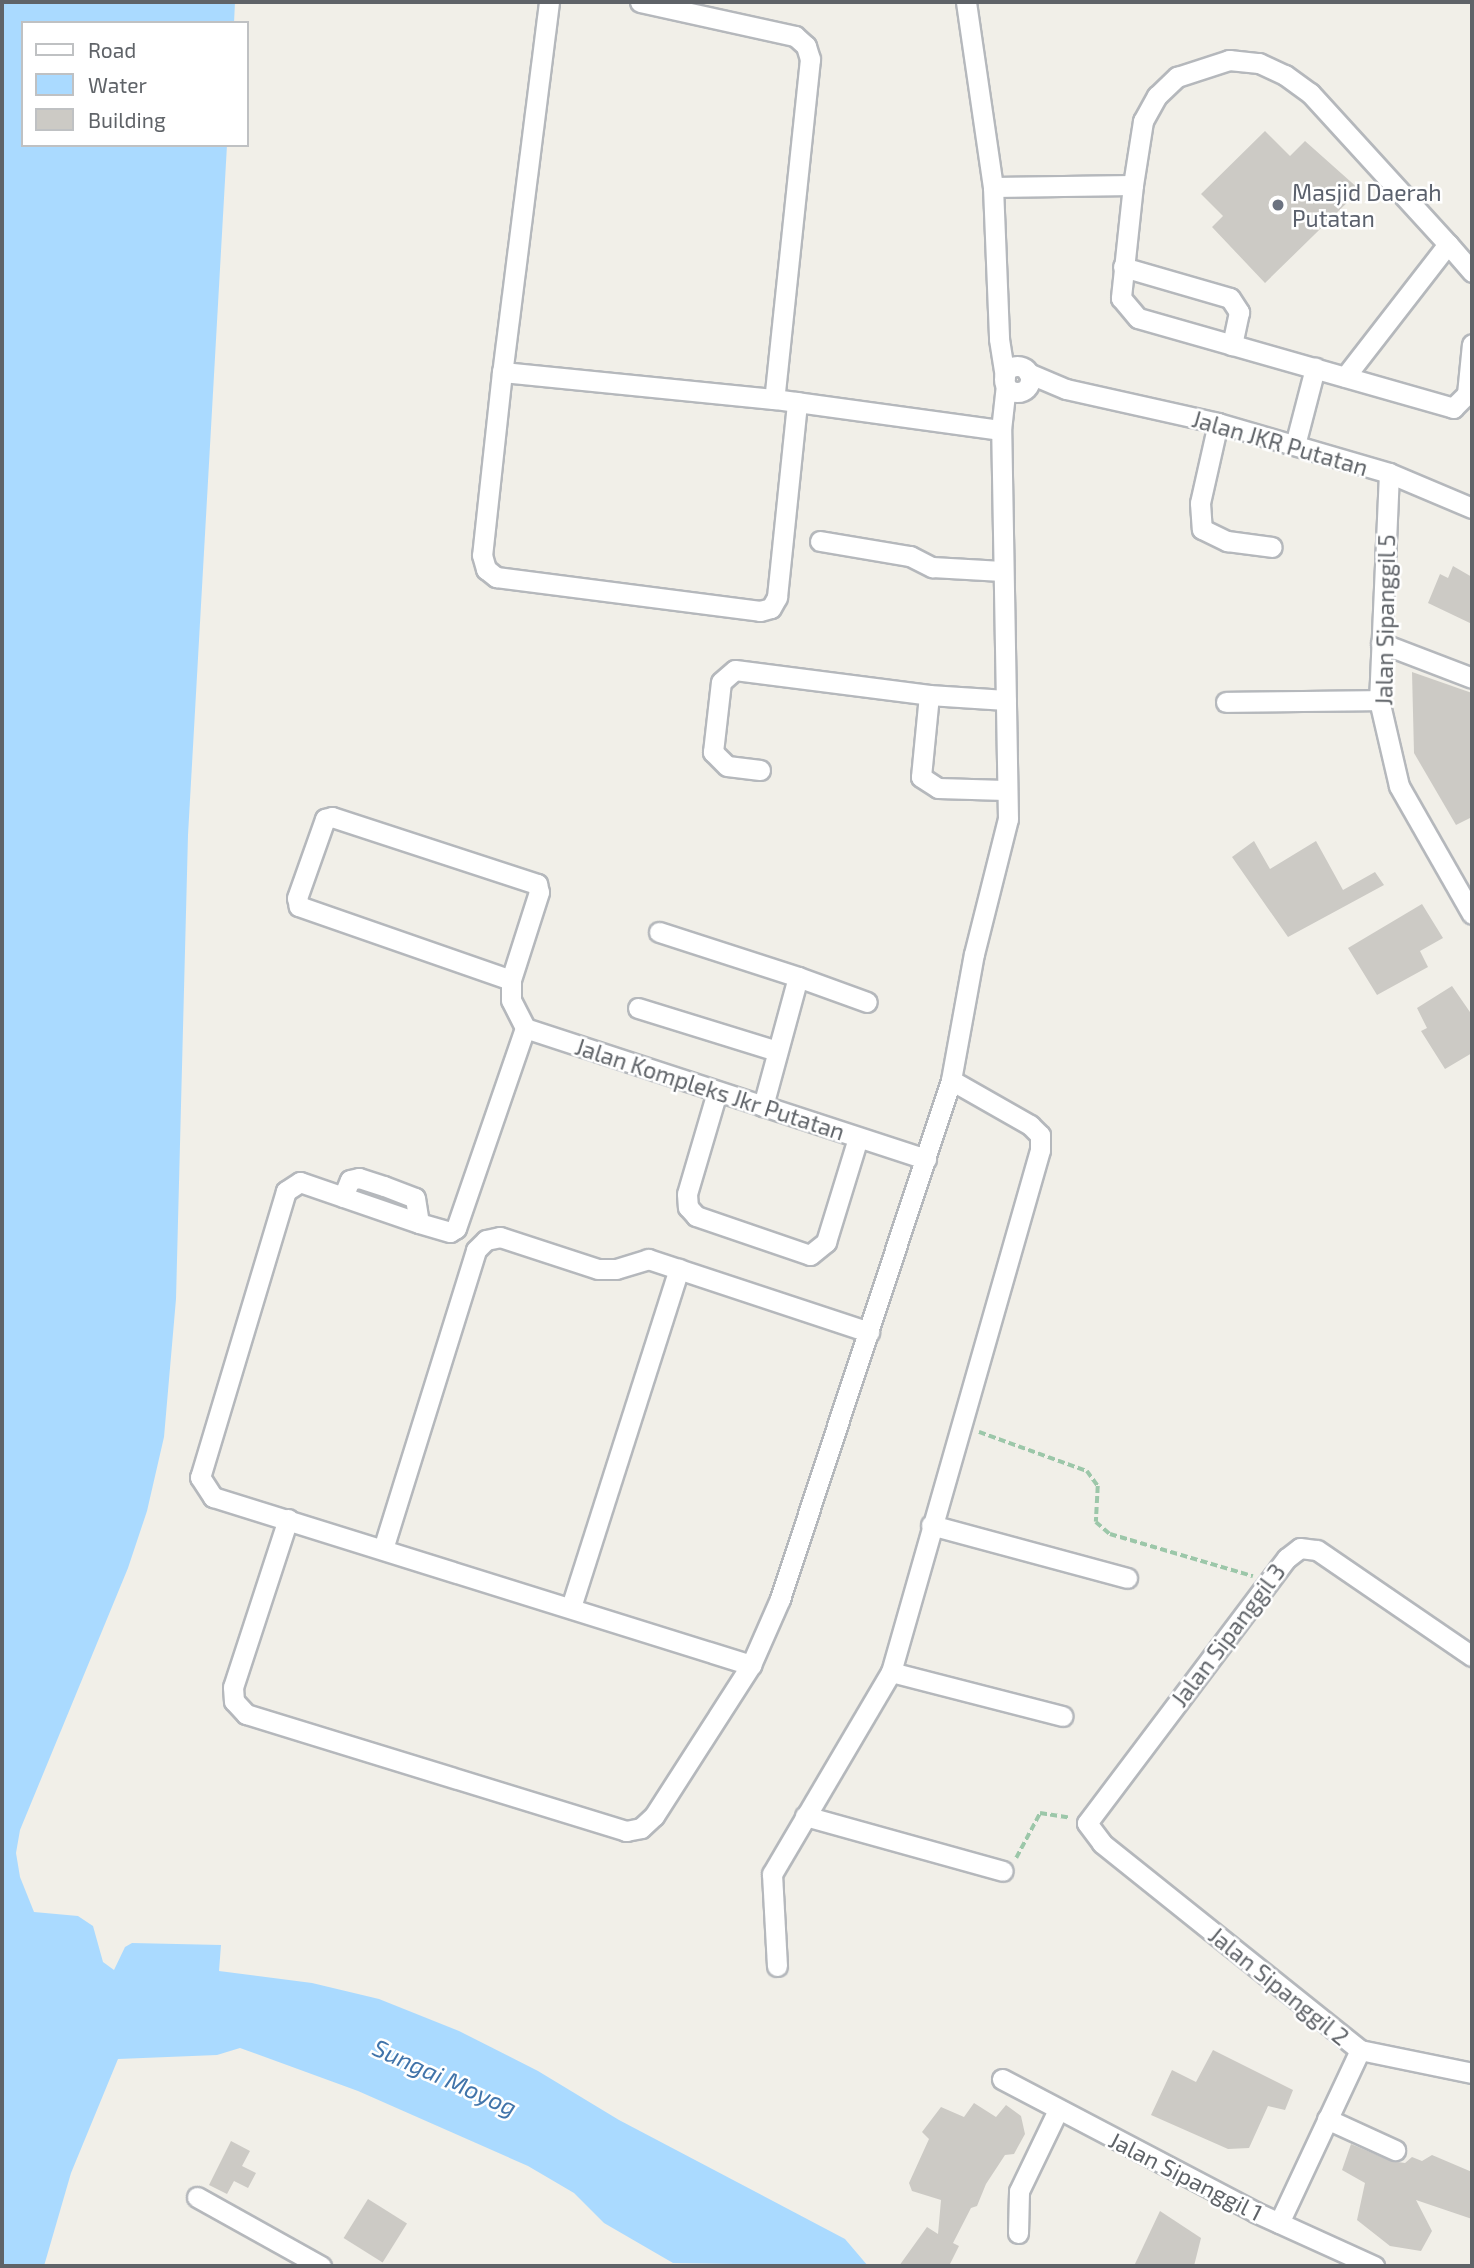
<!DOCTYPE html>
<html>
<head>
<meta charset="utf-8">
<style>
  body { margin:0 }
  #map { position:relative; width:1474px; height:2268px; overflow:hidden; background:#f1efe8; font-family:"Exo 2",sans-serif }
  div>[style] { position:absolute }
  .water>* { inset:0; background:#aadaff }
  .building>* { inset:0; background:#cccac5; transform-origin:0 0 }
  .path>* { height:3.5px; margin-top:-1.75px; transform-origin:0; background:repeating-linear-gradient(90deg,#9cc7a9 0 7px,transparent 0 10.5px) }
  .roads { filter:drop-shadow(2px 0 #b5b8bc) drop-shadow(-2px 0 #b5b8bc) drop-shadow(0 2px #b5b8bc) drop-shadow(0 -2px #b5b8bc) }
  .minor>* { height:19px; margin:-9.5px; padding:0 9.5px; transform-origin:9.5px; border-radius:9.5px; background:#fff }
  .minor>.ring { margin:-9.5px; padding:0; box-sizing:content-box; background:none; border:19px solid #fff; border-radius:50% }
  .dots>* { width:19px; height:19px; translate:-50% -50%; box-sizing:border-box; border:4px solid #fff; border-radius:50% }
  span { translate:-50% -50%; white-space:nowrap; text-align:center; line-height:1.15; -webkit-text-stroke:5px #fff; paint-order:stroke }
  .worship-label { font-size:23px; color:#5b616d }
  .left { translate:0 -50%; text-align:left }
  .street-label { font-size:23px; color:#5f6368 }
  .water-label { font-size:24px; color:#4174aa; font-style:italic }
  .frame { position:absolute; inset:0; border:4px solid #5f6368; pointer-events:none }
  .legend { position:absolute; left:21px; top:21px; width:228px; height:126px; box-sizing:border-box; background:#fff; border:2px solid #bfc1c3; margin:0; padding:9px 12px; list-style:none; font-size:21px; color:#5f6368 }
  .legend li { display:flex; align-items:center; gap:14px; height:35px }
  .legend b { width:35px; border:2px solid #bfc1c3 }
</style>
</head>
<body>
<div id="map">
  <div class="water">
    <i style="clip-path:polygon(2px 2px,235px 2px,234px 23px,23px 23px,23px 145px,227px 145px,188px 835px,176px 1299px,164px 1437px,147px 1511px,128px 1568px,20px 1830px,16px 1853px,20px 1877px,34px 1912px,78px 1916px,93px 1926px,103px 1962px,114px 1970px,125px 1947px,132px 1943px,221px 1945px,219px 1971px,312px 1983px,379px 1999px,459px 2031px,538px 2071px,619px 2120px,845px 2239px,868px 2266px,673px 2263px,604px 2223px,574px 2193px,528px 2166px,358px 2091px,240px 2048px,217px 2055px,118px 2059px,71px 2173px,44px 2266px,2px 2266px)"></i>
  </div>
  <div class="building">
    <i style="clip-path:polygon(1265px 131px,1290px 156px,1305px 141px,1360px 190px,1265px 283px,1212px 227px,1223px 216px,1201px 194px)"></i>
    <i style="clip-path:polygon(1453px 566px,1472px 577px,1472px 624px,1428px 603px,1440px 574px,1448px 578px)"></i>
    <i style="clip-path:polygon(1412px 672px,1472px 693px,1472px 817px,1456px 825px,1414px 753px)"></i>
    <i style="clip-path:polygon(1254px 841px,1270px 869px,1316px 841px,1343px 890px,1375px 872px,1384px 885px,1288px 937px,1232px 857px)"></i>
    <i style="clip-path:polygon(1422px 904px,1443px 938px,1420px 951px,1428px 967px,1377px 995px,1348px 948px)"></i>
    <i style="clip-path:polygon(1452px 986px,1472px 1015px,1472px 1053px,1445px 1069px,1421px 1031px,1427px 1028px,1417px 1008px)"></i>
    <i style="clip-path:polygon(1213px 2050px,1293px 2090px,1285px 2110px,1268px 2106px,1249px 2148px,1228px 2149px,1151px 2115px,1172px 2070px,1196px 2082px)"></i>
    <i style="clip-path:polygon(974px 2103px,996px 2117px,1006px 2105px,1021px 2116px,1025px 2134px,1014px 2154px,1005px 2155px,986px 2184px,977px 2206px,971px 2208px,953px 2243px,959px 2246px,949px 2266px,899px 2266px,927px 2227px,938px 2234px,941px 2200px,912px 2191px,909px 2183px,929px 2139px,922px 2132px,941px 2107px,964px 2117px)"></i>
    <i style="clip-path:polygon(231px 2141px,250px 2151px,242px 2166px,256px 2173px,248px 2188px,234px 2181px,227px 2194px,209px 2185px)"></i>
    <i style="clip-path:polygon(1351px 2144px,1391px 2161px,1405px 2163px,1412px 2157px,1422px 2161px,1432px 2155px,1472px 2172px,1472px 2219px,1416px 2200px,1432px 2231px,1421px 2251px,1390px 2246px,1357px 2220px,1365px 2183px,1342px 2170px)"></i>
    <i style="left:368px;top:2199px;width:46px;height:46px;rotate:32deg"></i>
    <i style="clip-path:polygon(1160px 2211px,1201px 2238px,1194px 2266px,1134px 2266px)"></i>
  </div>
  <div class="path">
    <i style="left:979px;top:1432px;width:115px;rotate:19.9deg"></i>
    <i style="left:1087px;top:1471px;width:19px;rotate:54deg"></i>
    <i style="left:1098px;top:1486px;width:36px;rotate:93deg"></i>
    <i style="left:1096px;top:1522px;width:18px;rotate:41deg"></i>
    <i style="left:1110px;top:1534px;width:149px;rotate:16.4deg"></i>
    <i style="left:1016px;top:1858px;width:51px;rotate:-61.9deg"></i>
    <i style="left:1040px;top:1813px;width:31px;rotate:9deg"></i>
  </div>
  <div class="roads">
    <div class="minor">
      <i style="left:549px;top:2px;width:373px;rotate:97.2deg"></i>
      <i style="left:502px;top:372px;width:184px;rotate:96.2deg"></i>
      <i style="left:482px;top:555px;width:15px;rotate:74deg"></i>
      <i style="left:486px;top:569px;width:13px;rotate:39deg"></i>
      <i style="left:496px;top:577px;width:266px;rotate:7.3deg"></i>
      <i style="left:760px;top:611px;width:11px;rotate:-15deg"></i>
      <i style="left:771px;top:608px;width:13px;rotate:-61deg"></i>
      <i style="left:777px;top:597px;width:196px;rotate:-84.1deg"></i>
      <i style="left:640px;top:2px;width:159px;rotate:12.4deg"></i>
      <i style="left:795px;top:36px;width:15px;rotate:42deg"></i>
      <i style="left:806px;top:46px;width:14px;rotate:73deg"></i>
      <i style="left:810px;top:59px;width:342px;rotate:96deg"></i>
      <i style="left:774px;top:399px;width:229px;rotate:7.8deg"></i>
      <i style="left:966px;top:2px;width:187px;rotate:81.7deg"></i>
      <i style="left:993px;top:187px;width:152px;rotate:87.7deg"></i>
      <i style="left:999px;top:339px;width:39px;rotate:81deg"></i>
      <i style="left:1133px;top:185px;width:114px;rotate:96.1deg"></i>
      <i style="left:1121px;top:298px;width:26px;rotate:50deg"></i>
      <i style="left:1138px;top:318px;width:328px;rotate:15.9deg"></i>
      <i style="left:1453px;top:408px;width:20px;rotate:-45deg"></i>
      <i style="left:1467px;top:394px;width:50px;rotate:-84.3deg"></i>
      <i style="left:993px;top:187px;width:140px;rotate:-0.8deg"></i>
      <i style="left:1133px;top:185px;width:65px;rotate:-81.1deg"></i>
      <i style="left:1143px;top:121px;width:29px;rotate:-61deg"></i>
      <i style="left:1157px;top:96px;width:28px;rotate:-44deg"></i>
      <i style="left:1177px;top:77px;width:55px;rotate:-18.1deg"></i>
      <i style="left:1229px;top:60px;width:30px;rotate:6deg"></i>
      <i style="left:1259px;top:63px;width:29px;rotate:25deg"></i>
      <i style="left:1285px;top:75px;width:31px;rotate:36deg"></i>
      <i style="left:1310px;top:93px;width:205px;rotate:47.6deg"></i>
      <i style="left:1448px;top:244px;width:168px;rotate:127.8deg"></i>
      <i style="left:1448px;top:244px;width:37px;rotate:49deg"></i>
      <i style="left:1123px;top:267px;width:111px;rotate:16.2deg"></i>
      <i style="left:1230px;top:298px;width:17px;rotate:57deg"></i>
      <i style="left:1239px;top:312px;width:34px;rotate:102deg"></i>
      <i class="ring" style="left:1004px;top:366px;width:7px;height:7px"></i>
      <i style="left:502px;top:372px;width:273px;rotate:5.7deg"></i>
      <i style="left:1028px;top:373px;width:41px;rotate:22.8deg"></i>
      <i style="left:1066px;top:389px;width:156px;rotate:12.6deg"></i>
      <i style="left:1218px;top:423px;width:178px;rotate:16.3deg"></i>
      <i style="left:1389px;top:473px;width:90px;rotate:22.9deg"></i>
      <i style="left:1218px;top:423px;width:82px;rotate:102.7deg"></i>
      <i style="left:1200px;top:503px;width:26px;rotate:86deg"></i>
      <i style="left:1202px;top:529px;width:28px;rotate:26deg"></i>
      <i style="left:1227px;top:541px;width:45px;rotate:7.6deg"></i>
      <i style="left:1295px;top:445px;width:80px;rotate:-75.4deg"></i>
      <i style="left:1389px;top:473px;width:227px;rotate:92.5deg"></i>
      <i style="left:1379px;top:700px;width:88px;rotate:76.9deg"></i>
      <i style="left:1399px;top:786px;width:147px;rotate:60.3deg"></i>
      <i style="left:820px;top:541px;width:91px;rotate:9.5deg"></i>
      <i style="left:910px;top:556px;width:25px;rotate:27deg"></i>
      <i style="left:932px;top:567px;width:70px;rotate:3.3deg"></i>
      <i style="left:1381px;top:643px;width:97px;rotate:21deg"></i>
      <i style="left:929px;top:695px;width:82px;rotate:95.6deg"></i>
      <i style="left:921px;top:777px;width:20px;rotate:33deg"></i>
      <i style="left:938px;top:788px;width:67px;rotate:1.7deg"></i>
      <i style="left:1226px;top:702px;width:153px;rotate:-0.7deg"></i>
      <i style="left:760px;top:770px;width:33px;rotate:-173deg"></i>
      <i style="left:727px;top:766px;width:20px;rotate:-135deg"></i>
      <i style="left:713px;top:752px;width:70px;rotate:-83.5deg"></i>
      <i style="left:721px;top:682px;width:18px;rotate:-41deg"></i>
      <i style="left:735px;top:670px;width:196px;rotate:7.3deg"></i>
      <i style="left:929px;top:695px;width:77px;rotate:3.7deg"></i>
      <i style="left:659px;top:932px;width:146px;rotate:17.9deg"></i>
      <i style="left:798px;top:977px;width:134px;rotate:105.2deg"></i>
      <i style="left:798px;top:977px;width:73px;rotate:19.9deg"></i>
      <i style="left:511px;top:980px;width:225px;rotate:-160.8deg"></i>
      <i style="left:299px;top:906px;width:8px;rotate:-104deg"></i>
      <i style="left:297px;top:898px;width:84px;rotate:-70.5deg"></i>
      <i style="left:325px;top:819px;width:7px;rotate:-16deg"></i>
      <i style="left:332px;top:817px;width:216px;rotate:18.1deg"></i>
      <i style="left:537px;top:884px;width:8px;rotate:76deg"></i>
      <i style="left:539px;top:892px;width:92px;rotate:107.7deg"></i>
      <i style="left:511px;top:980px;width:20px;rotate:90deg"></i>
      <i style="left:511px;top:1000px;width:31px;rotate:63deg"></i>
      <i style="left:525px;top:1028px;width:422px;rotate:18.1deg"></i>
      <i style="left:638px;top:1008px;width:145px;rotate:17.2deg"></i>
      <i style="left:525px;top:1028px;width:212px;rotate:109deg"></i>
      <i style="left:456px;top:1228px;width:7px;rotate:146deg"></i>
      <i style="left:450px;top:1232px;width:32px;rotate:-164deg"></i>
      <i style="left:419px;top:1223px;width:126px;rotate:-161deg"></i>
      <i style="left:300px;top:1182px;width:17px;rotate:147deg"></i>
      <i style="left:286px;top:1191px;width:299px;rotate:106.7deg"></i>
      <i style="left:200px;top:1477px;width:24px;rotate:57deg"></i>
      <i style="left:213px;top:1497px;width:564px;rotate:17.34deg"></i>
      <i style="left:717px;top:1092px;width:106px;rotate:106.4deg"></i>
      <i style="left:687px;top:1194px;width:13px;rotate:86deg"></i>
      <i style="left:688px;top:1207px;width:12px;rotate:48deg"></i>
      <i style="left:696px;top:1216px;width:120px;rotate:18.9deg"></i>
      <i style="left:810px;top:1255px;width:21px;rotate:-39deg"></i>
      <i style="left:826px;top:1242px;width:109px;rotate:-72.9deg"></i>
      <i style="left:343px;top:1197px;width:18px;rotate:-68deg"></i>
      <i style="left:350px;top:1180px;width:9px;rotate:-13deg"></i>
      <i style="left:359px;top:1178px;width:26px;rotate:18deg"></i>
      <i style="left:384px;top:1186px;width:33px;rotate:21deg"></i>
      <i style="left:415px;top:1198px;width:25px;rotate:81deg"></i>
      <i style="left:288px;top:1519px;width:177px;rotate:108.1deg"></i>
      <i style="left:233px;top:1687px;width:14px;rotate:86deg"></i>
      <i style="left:234px;top:1701px;width:18px;rotate:47deg"></i>
      <i style="left:246px;top:1714px;width:398px;rotate:17.1deg"></i>
      <i style="left:626px;top:1831px;width:15px;rotate:-11deg"></i>
      <i style="left:641px;top:1828px;width:18px;rotate:-43deg"></i>
      <i style="left:654px;top:1816px;width:179px;rotate:-57.3deg"></i>
      <i style="left:751px;top:1665px;width:72px;rotate:-66.3deg"></i>
      <i style="left:780px;top:1599px;width:546px;rotate:-71.76deg"></i>
      <i style="left:951px;top:1080px;width:128px;rotate:-79.7deg"></i>
      <i style="left:974px;top:954px;width:139px;rotate:-75.9deg"></i>
      <i style="left:1008px;top:819px;width:389px;rotate:-91deg"></i>
      <i style="left:1001px;top:430px;width:45px;rotate:-83.7deg"></i>
      <i style="left:931px;top:1525px;width:203px;rotate:15.1deg"></i>
      <i style="left:383px;top:1549px;width:313px;rotate:-72.7deg"></i>
      <i style="left:476px;top:1250px;width:14px;rotate:-45deg"></i>
      <i style="left:486px;top:1240px;width:14px;rotate:-12deg"></i>
      <i style="left:500px;top:1237px;width:103px;rotate:18.1deg"></i>
      <i style="left:598px;top:1269px;width:18px"></i>
      <i style="left:616px;top:1269px;width:34px;rotate:-17deg"></i>
      <i style="left:648px;top:1259px;width:233px;rotate:18.3deg"></i>
      <i style="left:571px;top:1607px;width:355px;rotate:-72.3deg"></i>
      <i style="left:891px;top:1672px;width:177px;rotate:14.4deg"></i>
      <i style="left:805px;top:1816px;width:205px;rotate:15.5deg"></i>
      <i style="left:777px;top:1966px;width:92px;rotate:-93.1deg"></i>
      <i style="left:772px;top:1874px;width:234px;rotate:-59.5deg"></i>
      <i style="left:891px;top:1672px;width:543px;rotate:-74.07deg"></i>
      <i style="left:1040px;top:1150px;width:15px;rotate:-90deg"></i>
      <i style="left:1040px;top:1135px;width:14px;rotate:-135deg"></i>
      <i style="left:1030px;top:1125px;width:91px;rotate:-150.3deg"></i>
      <i style="left:1360px;top:2050px;width:114px;rotate:11.6deg"></i>
      <i style="left:1002px;top:2079px;width:286px;rotate:27.7deg"></i>
      <i style="left:1255px;top:2212px;width:131px;rotate:24.4deg"></i>
      <i style="left:1327px;top:2119px;width:75px;rotate:24.5deg"></i>
      <i style="left:197px;top:2197px;width:142px;rotate:29.1deg"></i>
      <i style="left:1279px;top:2223px;width:191px;rotate:-64.9deg"></i>
      <i style="left:1360px;top:2050px;width:331px;rotate:-141.3deg"></i>
      <i style="left:1102px;top:1843px;width:25px;rotate:-127deg"></i>
      <i style="left:1087px;top:1823px;width:332px;rotate:-53deg"></i>
      <i style="left:1287px;top:1558px;width:16px;rotate:-38deg"></i>
      <i style="left:1300px;top:1548px;width:17px;rotate:7deg"></i>
      <i style="left:1317px;top:1550px;width:188px;rotate:34.4deg"></i>
      <i style="left:1018px;top:2233px;width:42px;rotate:-88.6deg"></i>
      <i style="left:1019px;top:2191px;width:90px;rotate:-64.3deg"></i>
    </div>
  </div>
  <div class="dots">
    <i style="left:1278px;top:205px;background:#6b7280"></i>
  </div>
  <div class="worship-label">
    <span class="left" style="left:1292px;top:205px">Masjid Daerah<br>Putatan</span>
  </div>
  <div class="street-label">
    <span style="left:1280px;top:443px;rotate:16deg">Jalan JKR Putatan</span>
    <span style="left:1385px;top:620px;rotate:-89deg">Jalan Sipanggil 5</span>
    <span style="left:710px;top:1089px;rotate:18deg">Jalan Kompleks Jkr Putatan</span>
    <span style="left:1228px;top:1635px;rotate:-53deg">Jalan Sipanggil 3</span>
    <span style="left:1279px;top:1986px;rotate:39deg">Jalan Sipanggil 2</span>
    <span style="left:1186px;top:2176px;rotate:27deg">Jalan Sipanggil 1</span>
  </div>
  <div class="water-label">
    <span style="left:445px;top:2077px;rotate:24deg">Sungai Moyog</span>
  </div>
  <div class="frame"></div>
  <ul class="legend">
  <li><b style="height:9px;background:#fff"></b>Road</li>
  <li><b style="height:19px;background:#aadaff"></b>Water</li>
  <li><b style="height:19px;background:#cccac5"></b>Building</li>
  </ul>
</div>
</body>
</html>
